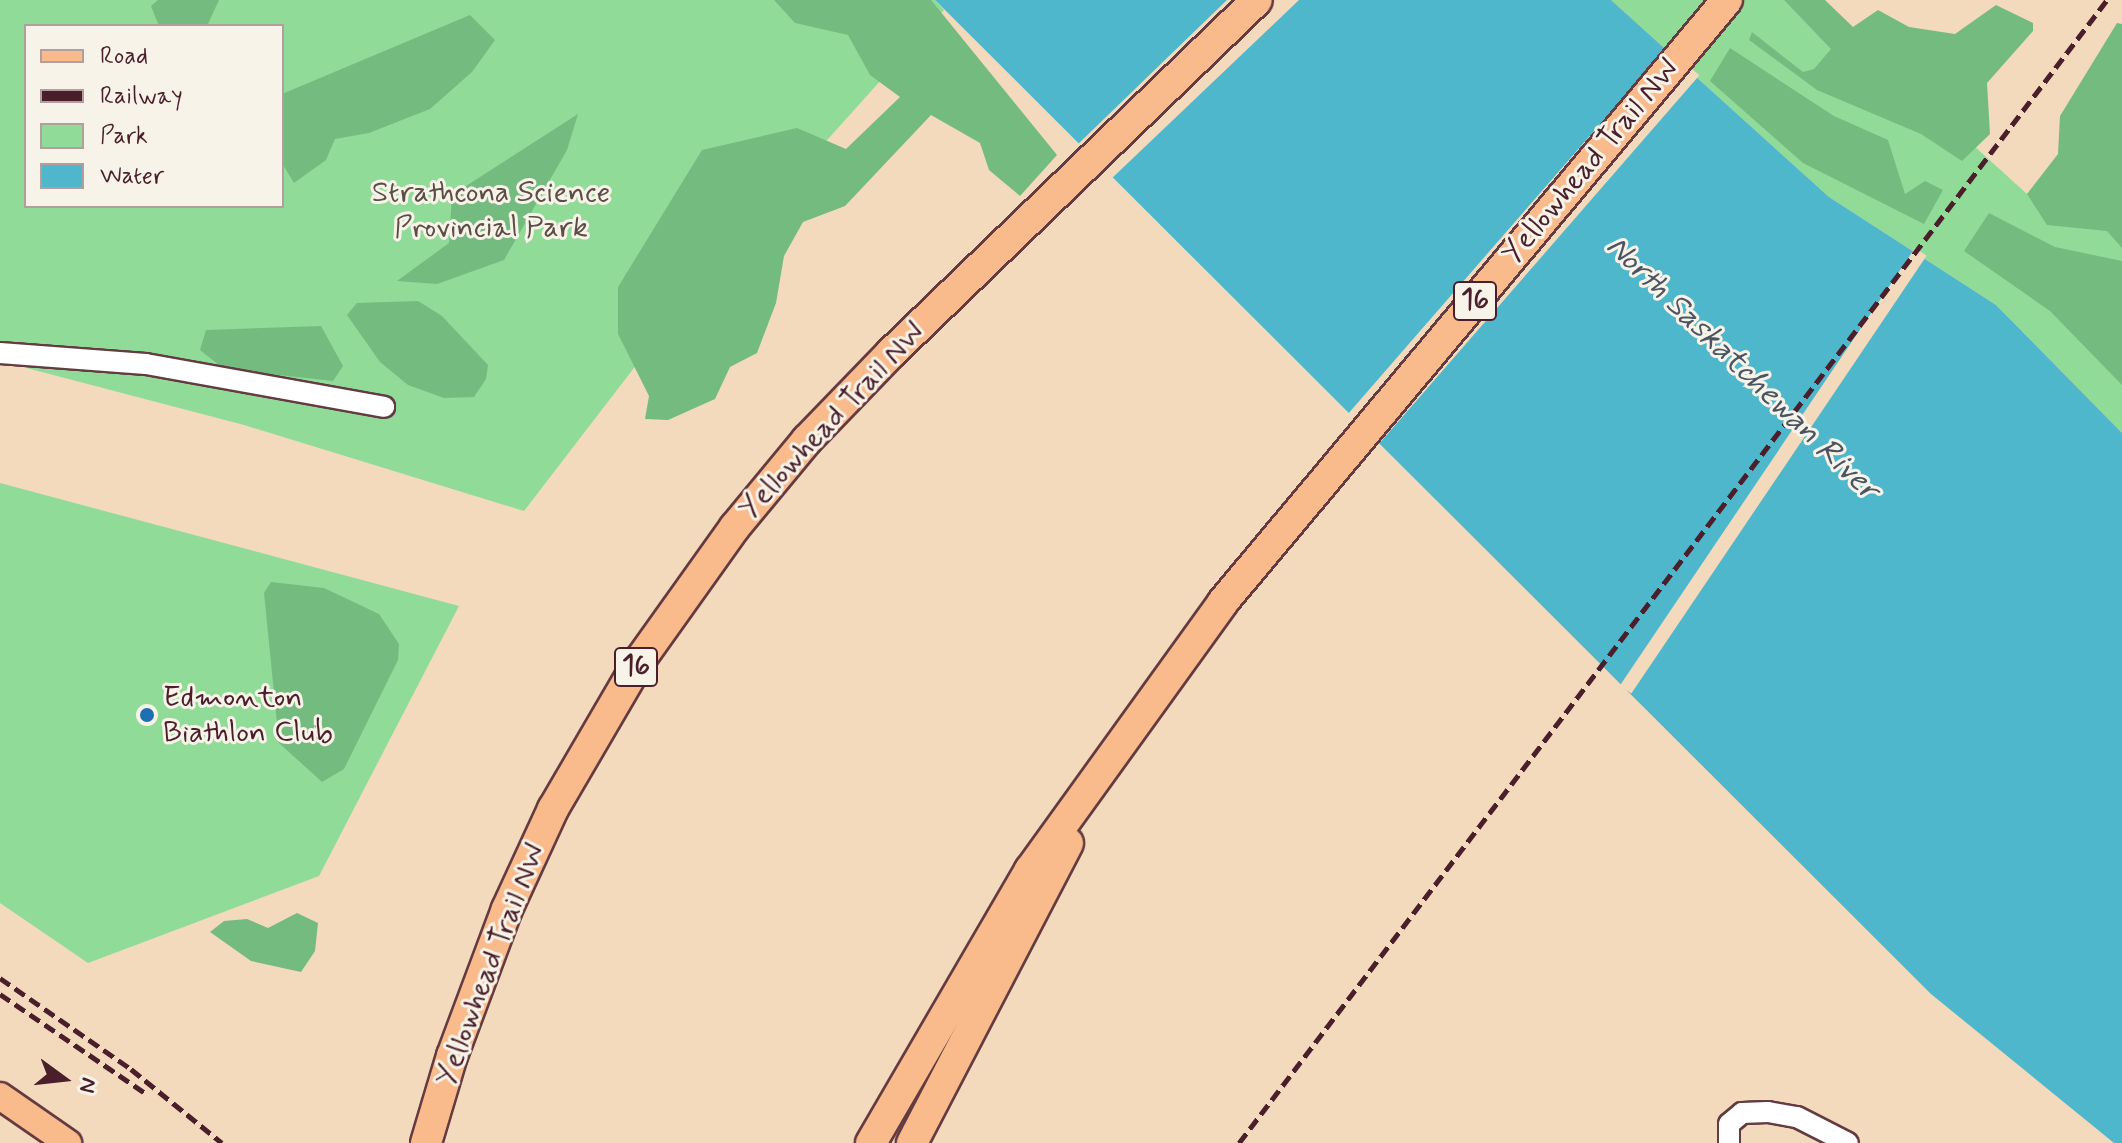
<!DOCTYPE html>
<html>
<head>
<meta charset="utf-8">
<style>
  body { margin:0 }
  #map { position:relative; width:2122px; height:1143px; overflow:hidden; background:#f3dabc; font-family:Mynerve,sans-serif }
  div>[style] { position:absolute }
  .green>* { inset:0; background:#90db97 }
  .forest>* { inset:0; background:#74bb80 }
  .water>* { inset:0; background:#4eb7cb }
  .pier>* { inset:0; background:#f3dabc; transform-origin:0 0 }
  .roads { filter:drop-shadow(2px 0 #633b41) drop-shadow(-2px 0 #633b41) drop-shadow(0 2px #633b41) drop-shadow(0 -2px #633b41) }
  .minor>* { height:20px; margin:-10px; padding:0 10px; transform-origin:10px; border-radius:10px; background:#fff }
  .major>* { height:26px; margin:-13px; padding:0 13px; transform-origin:13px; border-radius:13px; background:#fabb8c }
  .highway>* { height:30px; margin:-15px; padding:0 15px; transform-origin:15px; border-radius:15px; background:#fabb8c }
  .rail>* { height:5px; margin-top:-2.5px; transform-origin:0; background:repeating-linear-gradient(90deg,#4a1f2b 0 12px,transparent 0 18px) }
  .dots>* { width:22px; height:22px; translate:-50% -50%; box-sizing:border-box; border:4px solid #f7f3e8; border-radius:50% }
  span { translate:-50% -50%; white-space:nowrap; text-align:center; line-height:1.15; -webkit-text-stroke:6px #f7f3e8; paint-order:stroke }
  .shield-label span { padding:2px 6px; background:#f7f3e8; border:2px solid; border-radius:6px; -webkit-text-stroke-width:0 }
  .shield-label { font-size:28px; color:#4a1f2b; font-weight:700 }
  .street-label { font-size:30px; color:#4a1f2b }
  .park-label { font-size:30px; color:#5c4e46 }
  .poi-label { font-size:30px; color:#4a1f2b }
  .left { translate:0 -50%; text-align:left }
  .water-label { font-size:32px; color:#4b5463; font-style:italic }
  .legend { position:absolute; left:24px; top:24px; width:260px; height:184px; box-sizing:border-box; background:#f7f3e8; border:2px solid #b29e9c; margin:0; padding:10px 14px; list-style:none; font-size:24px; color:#4a1f2b }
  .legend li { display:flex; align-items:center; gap:16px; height:40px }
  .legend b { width:40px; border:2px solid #b29e9c }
  .north { position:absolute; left:24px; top:1039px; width:80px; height:80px; -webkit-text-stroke:6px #f7f3e8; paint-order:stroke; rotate:105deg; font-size:22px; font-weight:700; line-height:32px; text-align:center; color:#4a1f2b }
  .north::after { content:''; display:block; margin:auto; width:28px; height:36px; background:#4a1f2b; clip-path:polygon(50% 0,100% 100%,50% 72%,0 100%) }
</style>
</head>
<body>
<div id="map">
  <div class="green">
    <i style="clip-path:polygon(evenodd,0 0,935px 0,944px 10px,703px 278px,524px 511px,244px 425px,0 361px,0 0,26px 26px,282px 26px,282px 206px,26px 206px,26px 26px)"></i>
    <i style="clip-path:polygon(1611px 0,1813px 0,2027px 194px,2122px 165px,2122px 433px,1996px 305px,1829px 197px)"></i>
    <i style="clip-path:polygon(0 483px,459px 606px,319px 876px,88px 963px,0 903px)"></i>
  </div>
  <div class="forest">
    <i style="clip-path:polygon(158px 0,219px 0,207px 26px,159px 26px,151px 6px)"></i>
    <i style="clip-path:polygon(774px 0,931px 0,1057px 155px,1020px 196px,989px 170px,980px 143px,931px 115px,845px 206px,803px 222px,784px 256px,776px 303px,757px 353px,730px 367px,715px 399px,668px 420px,645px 419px,649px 396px,618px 334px,618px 287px,702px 150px,797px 128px,846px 149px,900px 97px,870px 75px,848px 35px,795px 23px)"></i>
    <i style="clip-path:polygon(1784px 0,1825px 0,1853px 27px,1878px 10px,1909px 27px,1955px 34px,1996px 5px,2033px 23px,2033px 31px,1987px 83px,1990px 134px,1962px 161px,1921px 134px,1817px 90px,1749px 40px,1752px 32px,1803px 72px,1814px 69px,1831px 49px)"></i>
    <i style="clip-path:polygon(470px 15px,495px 40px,472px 72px,430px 109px,369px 133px,335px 139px,326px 160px,294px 183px,282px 163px,282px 94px)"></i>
    <i style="clip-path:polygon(2117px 23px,2122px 24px,2122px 248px,2107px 231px,2047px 225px,2027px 194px,2058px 154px,2060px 116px)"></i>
    <i style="clip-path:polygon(1730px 48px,1834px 116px,1888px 140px,1905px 194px,1925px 181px,1943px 190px,1924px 224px,1803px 163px,1710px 81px)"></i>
    <i style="clip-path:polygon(578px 114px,567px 150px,504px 260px,437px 284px,397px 281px,449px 243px,452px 195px)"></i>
    <i style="clip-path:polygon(1989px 213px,2055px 247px,2122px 261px,2122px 385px,2050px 311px,1964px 251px)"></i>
    <i style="clip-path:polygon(418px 301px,442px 316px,488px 365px,486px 379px,474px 397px,444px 398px,408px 385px,380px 362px,347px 315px,357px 303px)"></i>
    <i style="clip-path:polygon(321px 326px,343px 366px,333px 381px,224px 369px,200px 350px,206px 330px)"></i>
    <i style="clip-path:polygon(271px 582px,324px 588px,379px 614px,399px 644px,398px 660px,344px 769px,322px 782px,279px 743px,264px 593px)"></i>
    <i style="clip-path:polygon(297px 913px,318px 923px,315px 951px,301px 972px,251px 961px,210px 932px,224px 921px,247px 919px,268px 928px)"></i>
  </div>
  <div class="water">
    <i style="clip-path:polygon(935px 0,1611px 0,1829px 197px,1996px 305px,2122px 433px,2122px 1143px,2114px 1143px,1931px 994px)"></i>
  </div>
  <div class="pier">
    <i style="clip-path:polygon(1227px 0,1299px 0,1109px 181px,1075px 147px)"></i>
    <i style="left:1667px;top:47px;width:43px;height:491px;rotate:41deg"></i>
    <i style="left:1915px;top:248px;width:14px;height:528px;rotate:34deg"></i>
  </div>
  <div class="roads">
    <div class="minor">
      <i style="left:0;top:353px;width:146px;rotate:4.3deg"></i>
      <i style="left:146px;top:364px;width:242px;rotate:10.2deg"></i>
      <i style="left:1729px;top:1143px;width:19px;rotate:-90deg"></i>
      <i style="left:1729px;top:1124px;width:17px;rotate:-40deg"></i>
      <i style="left:1742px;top:1113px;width:26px;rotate:-2deg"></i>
      <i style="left:1768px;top:1112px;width:29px;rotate:10deg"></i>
      <i style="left:1797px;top:1117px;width:57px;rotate:27deg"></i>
    </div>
    <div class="major">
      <i style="left:0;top:1096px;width:83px;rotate:34.7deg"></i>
    </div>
    <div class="highway">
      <i style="left:426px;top:1143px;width:91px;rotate:-73.4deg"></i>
      <i style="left:452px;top:1056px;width:157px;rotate:-69.5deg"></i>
      <i style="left:507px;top:909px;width:110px;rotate:-65.3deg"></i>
      <i style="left:553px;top:809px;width:173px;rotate:-59.7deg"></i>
      <i style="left:640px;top:660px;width:163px;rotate:-54.5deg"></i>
      <i style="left:735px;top:527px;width:113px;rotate:-50.4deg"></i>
      <i style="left:807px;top:440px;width:121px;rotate:-46deg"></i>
      <i style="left:891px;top:353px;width:508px;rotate:-43.96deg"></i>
      <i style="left:871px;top:1143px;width:316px;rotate:-59.8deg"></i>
      <i style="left:1030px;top:870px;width:330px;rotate:-54.2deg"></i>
      <i style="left:1223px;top:602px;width:785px;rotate:-50.06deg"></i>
      <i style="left:912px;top:1143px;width:338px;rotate:-62.5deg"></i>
    </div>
  </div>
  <div class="rail">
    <i style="left:0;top:978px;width:160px;rotate:34.8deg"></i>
    <i style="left:131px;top:1069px;width:117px;rotate:39.1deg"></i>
    <i style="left:0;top:994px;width:179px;rotate:34.3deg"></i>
    <i style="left:1239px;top:1143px;width:1435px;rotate:-52.79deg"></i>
  </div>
  <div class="dots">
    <i style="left:147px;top:715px;background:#1f6fb2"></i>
  </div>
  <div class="shield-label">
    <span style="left:1475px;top:301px">16</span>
    <span style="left:636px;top:667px">16</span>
  </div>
  <div class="street-label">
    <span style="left:1591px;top:162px;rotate:-50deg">Yellowhead Trail NW</span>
    <span style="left:832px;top:421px;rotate:-47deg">Yellowhead Trail NW</span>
    <span style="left:491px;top:965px;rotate:-69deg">Yellowhead Trail NW</span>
  </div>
  <div class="park-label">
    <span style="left:491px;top:210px">Strathcona Science<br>Provincial Park</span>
  </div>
  <div class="poi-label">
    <span class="left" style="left:163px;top:715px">Edmonton<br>Biathlon Club</span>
  </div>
  <div class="water-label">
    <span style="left:1742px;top:368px;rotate:44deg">North Saskatchewan River</span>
  </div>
  <ul class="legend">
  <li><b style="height:10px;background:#fabb8c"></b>Road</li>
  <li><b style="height:10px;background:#4a1f2b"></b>Railway</li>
  <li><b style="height:22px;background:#90db97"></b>Park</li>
  <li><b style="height:22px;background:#4eb7cb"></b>Water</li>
  </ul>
  <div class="north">N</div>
</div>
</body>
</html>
